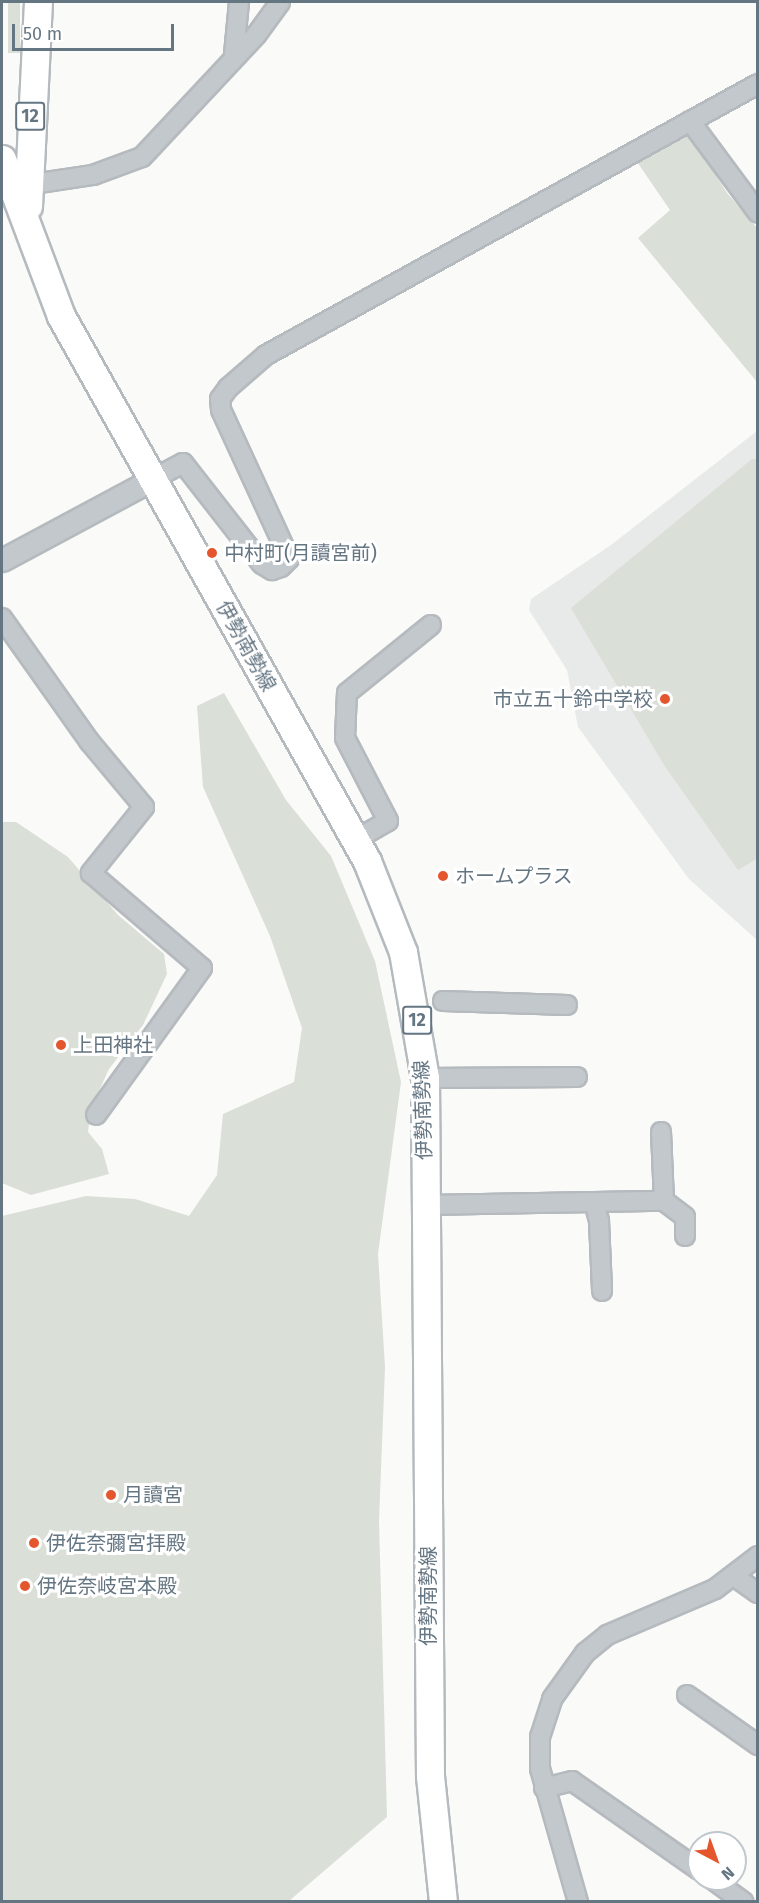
<!DOCTYPE html>
<html>
<head>
<meta charset="utf-8">
<style>
  body { margin:0 }
  #map { position:relative; width:759px; height:1903px; overflow:hidden; background:#fafaf8; font-family:"Fira Sans","Noto Sans JP",sans-serif }
  div>[style] { position:absolute }
  .built>* { inset:0; background:#e8e9e9 }
  .green>* { inset:0; background:#dadfd7; transform-origin:0 0 }
  .roads { filter:drop-shadow(2px 0 #b5babe) drop-shadow(-2px 0 #b5babe) drop-shadow(0 2px #b5babe) drop-shadow(0 -2px #b5babe) }
  .minor>* { height:18px; margin:-9px; padding:0 9px; transform-origin:9px; border-radius:9px; background:#c3c8cc }
  .tertiary>* { height:21px; margin:-10.5px; padding:0 10.5px; transform-origin:10.5px; border-radius:10.5px; background:#c3c8cc }
  .primary>* { height:27px; margin:-13.5px; padding:0 13.5px; transform-origin:13.5px; border-radius:13.5px; background:#fff }
  .dots>* { width:16px; height:16px; translate:-50% -50%; box-sizing:border-box; border:3px solid #fff; border-radius:50% }
  span { translate:-50% -50%; white-space:nowrap; text-align:center; line-height:1.15; -webkit-text-stroke:6px #fff; paint-order:stroke }
  .shield-label span { padding:2px 4px; background:#fff; border:2px solid; border-radius:4px; -webkit-text-stroke-width:0 }
  .shield-label { font-size:18px; color:#657683; font-weight:700 }
  .poi-label { font-size:20px; color:#657683 }
  .left { translate:0 -50%; text-align:left }
  .right { translate:-100% -50%; text-align:right }
  .street-label { font-size:20px; color:#657683 }
  .frame { position:absolute; inset:0; border:3px solid #657683; pointer-events:none }
  .north { position:absolute; left:687px; top:1831px; width:60px; height:60px; box-sizing:border-box; background:#fff; border:2px solid #c1c8cd; border-radius:50%; rotate:139deg; font-size:16px; font-weight:700; line-height:24px; text-align:center; color:#657683 }
  .north::after { content:''; display:block; margin:auto; width:21px; height:27px; background:#e4572e; clip-path:polygon(50% 0,100% 100%,50% 72%,0 100%) }
  .scale { position:absolute; left:12px; top:24px; width:162px; height:27px; box-sizing:border-box; border:3px solid #657683; border-top:0; padding-left:8px; font-size:18px; line-height:21px; white-space:nowrap; color:#657683; -webkit-text-stroke:4px #fff; paint-order:stroke }
</style>
</head>
<body>
<div id="map">
  <div class="built">
    <i style="clip-path:polygon(757px 431px,757px 940px,689px 879px,578px 727px,567px 670px,529px 610px,531px 599px,611px 545px)"></i>
  </div>
  <div class="green">
    <i style="left:8px;top:2px;width:12px;height:51px"></i>
    <i style="clip-path:polygon(684px 132px,690px 134px,727px 193px,757px 228px,757px 382px,638px 238px,670px 210px,635px 159px)"></i>
    <i style="clip-path:polygon(752px 459px,757px 459px,758px 858px,738px 870px,664px 765px,571px 608px)"></i>
    <i style="clip-path:polygon(224px 693px,286px 800px,331px 856px,375px 961px,401px 1082px,378px 1254px,385px 1367px,379px 1521px,387px 1817px,289px 1901px,2px 1901px,2px 1216px,86px 1196px,135px 1199px,189px 1216px,217px 1175px,223px 1114px,294px 1082px,302px 1028px,270px 936px,203px 787px,197px 706px)"></i>
    <i style="clip-path:polygon(2px 822px,16px 822px,68px 857px,118px 915px,164px 954px,167px 974px,143px 1025px,109px 1069px,91px 1108px,88px 1132px,102px 1149px,109px 1174px,31px 1195px,2px 1183px)"></i>
  </div>
  <div class="roads">
    <div class="minor">
      <i style="left:234px;top:54px;width:52px;rotate:-84.5deg"></i>
      <i style="left:690px;top:121px;width:114px;rotate:53.5deg"></i>
      <i style="left:26px;top:185px;width:68px;rotate:-8.5deg"></i>
      <i style="left:93px;top:175px;width:52px;rotate:-20.2deg"></i>
      <i style="left:142px;top:157px;width:168px;rotate:-46.9deg"></i>
      <i style="left:257px;top:34px;width:39px;rotate:-54deg"></i>
      <i style="left:153px;top:479px;width:34px;rotate:-28deg"></i>
      <i style="left:183px;top:463px;width:128px;rotate:52deg"></i>
      <i style="left:262px;top:564px;width:12px;rotate:31deg"></i>
      <i style="left:272px;top:570px;width:9px;rotate:-18deg"></i>
      <i style="left:281px;top:567px;width:11px;rotate:-45deg"></i>
      <i style="left:289px;top:559px;width:11px;rotate:-112deg"></i>
      <i style="left:285px;top:549px;width:153px;rotate:-114.7deg"></i>
      <i style="left:221px;top:410px;width:11px;rotate:-95deg"></i>
      <i style="left:220px;top:399px;width:14px;rotate:-54deg"></i>
      <i style="left:228px;top:388px;width:50px;rotate:-41deg"></i>
      <i style="left:266px;top:355px;width:562px;rotate:-28.85deg"></i>
      <i style="left:2px;top:618px;width:151px;rotate:54.7deg"></i>
      <i style="left:89px;top:741px;width:86px;rotate:50.2deg"></i>
      <i style="left:144px;top:807px;width:85px;rotate:128.8deg"></i>
      <i style="left:91px;top:873px;width:146px;rotate:40.6deg"></i>
      <i style="left:202px;top:968px;width:181px;rotate:125.8deg"></i>
      <i style="left:355px;top:840px;width:38px;rotate:-30deg"></i>
      <i style="left:388px;top:821px;width:93px;rotate:-117.4deg"></i>
      <i style="left:345px;top:738px;width:45px;rotate:-87.5deg"></i>
      <i style="left:347px;top:693px;width:108px;rotate:-39deg"></i>
      <i style="left:443px;top:1001px;width:124px;rotate:1.8deg"></i>
      <i style="left:425px;top:1078px;width:152px;rotate:-0.4deg"></i>
      <i style="left:661px;top:1132px;width:69px;rotate:87.5deg"></i>
      <i style="left:594px;top:1202px;width:20px;rotate:75deg"></i>
      <i style="left:599px;top:1221px;width:70px;rotate:87.5deg"></i>
      <i style="left:425px;top:1205px;width:239px;rotate:-1deg"></i>
      <i style="left:664px;top:1201px;width:26px;rotate:37deg"></i>
      <i style="left:685px;top:1217px;width:19px;rotate:90deg"></i>
      <i style="left:735px;top:1577px;width:28px;rotate:35deg"></i>
      <i style="left:687px;top:1695px;width:87px;rotate:35.2deg"></i>
      <i style="left:544px;top:1788px;width:29px;rotate:-14deg"></i>
      <i style="left:572px;top:1781px;width:155px;rotate:35deg"></i>
      <i style="left:712px;top:1879px;width:39px;rotate:36deg"></i>
      <i style="left:578px;top:1902px;width:138px;rotate:-105.9deg"></i>
      <i style="left:540px;top:1769px;width:32px;rotate:-90deg"></i>
      <i style="left:540px;top:1737px;width:40px;rotate:-72deg"></i>
      <i style="left:552px;top:1699px;width:57px;rotate:-54.3deg"></i>
      <i style="left:585px;top:1653px;width:28px;rotate:-39deg"></i>
      <i style="left:607px;top:1635px;width:117px;rotate:-23.1deg"></i>
      <i style="left:715px;top:1589px;width:54px;rotate:-37.5deg"></i>
    </div>
    <div class="tertiary">
      <i style="left:2px;top:560px;width:171px;rotate:-28.2deg"></i>
    </div>
    <div class="primary">
      <i style="left:2px;top:159px;width:168px;rotate:69.4deg"></i>
      <i style="left:61px;top:316px;width:625px;rotate:60.69deg"></i>
      <i style="left:367px;top:861px;width:98px;rotate:68.4deg"></i>
      <i style="left:403px;top:952px;width:128px;rotate:80.1deg"></i>
      <i style="left:425px;top:1078px;width:698px;rotate:89.59deg"></i>
      <i style="left:430px;top:1776px;width:127px;rotate:84.1deg"></i>
      <i style="left:28px;top:206px;width:204px;rotate:-87.2deg"></i>
    </div>
  </div>
  <div class="dots">
    <i style="left:212px;top:553px;background:#e4572e"></i>
    <i style="left:665px;top:699px;background:#e4572e"></i>
    <i style="left:443px;top:876px;background:#e4572e"></i>
    <i style="left:61px;top:1045px;background:#e4572e"></i>
    <i style="left:111px;top:1495px;background:#e4572e"></i>
    <i style="left:34px;top:1543px;background:#e4572e"></i>
    <i style="left:25px;top:1586px;background:#e4572e"></i>
  </div>
  <div class="shield-label">
    <span style="left:30px;top:116px">12</span>
    <span style="left:417px;top:1020px">12</span>
  </div>
  <div class="poi-label">
    <span class="left" style="left:224px;top:553px">中村町(月讀宮前)</span>
    <span class="right" style="left:653px;top:699px">市立五十鈴中学校</span>
    <span class="left" style="left:455px;top:876px">ホームプラス</span>
    <span class="left" style="left:73px;top:1045px">上田神社</span>
    <span class="left" style="left:123px;top:1495px">月讀宮</span>
    <span class="left" style="left:46px;top:1543px">伊佐奈彌宮拝殿</span>
    <span class="left" style="left:37px;top:1586px">伊佐奈岐宮本殿</span>
  </div>
  <div class="street-label">
    <span style="left:246px;top:646px;rotate:61deg">伊勢南勢線</span>
    <span style="left:423px;top:1110px;rotate:-92deg">伊勢南勢線</span>
    <span style="left:428px;top:1596px;rotate:-90deg">伊勢南勢線</span>
  </div>
  <div class="frame"></div>
  <div class="north">N</div>
  <div class="scale">50 m</div>
</div>
</body>
</html>
